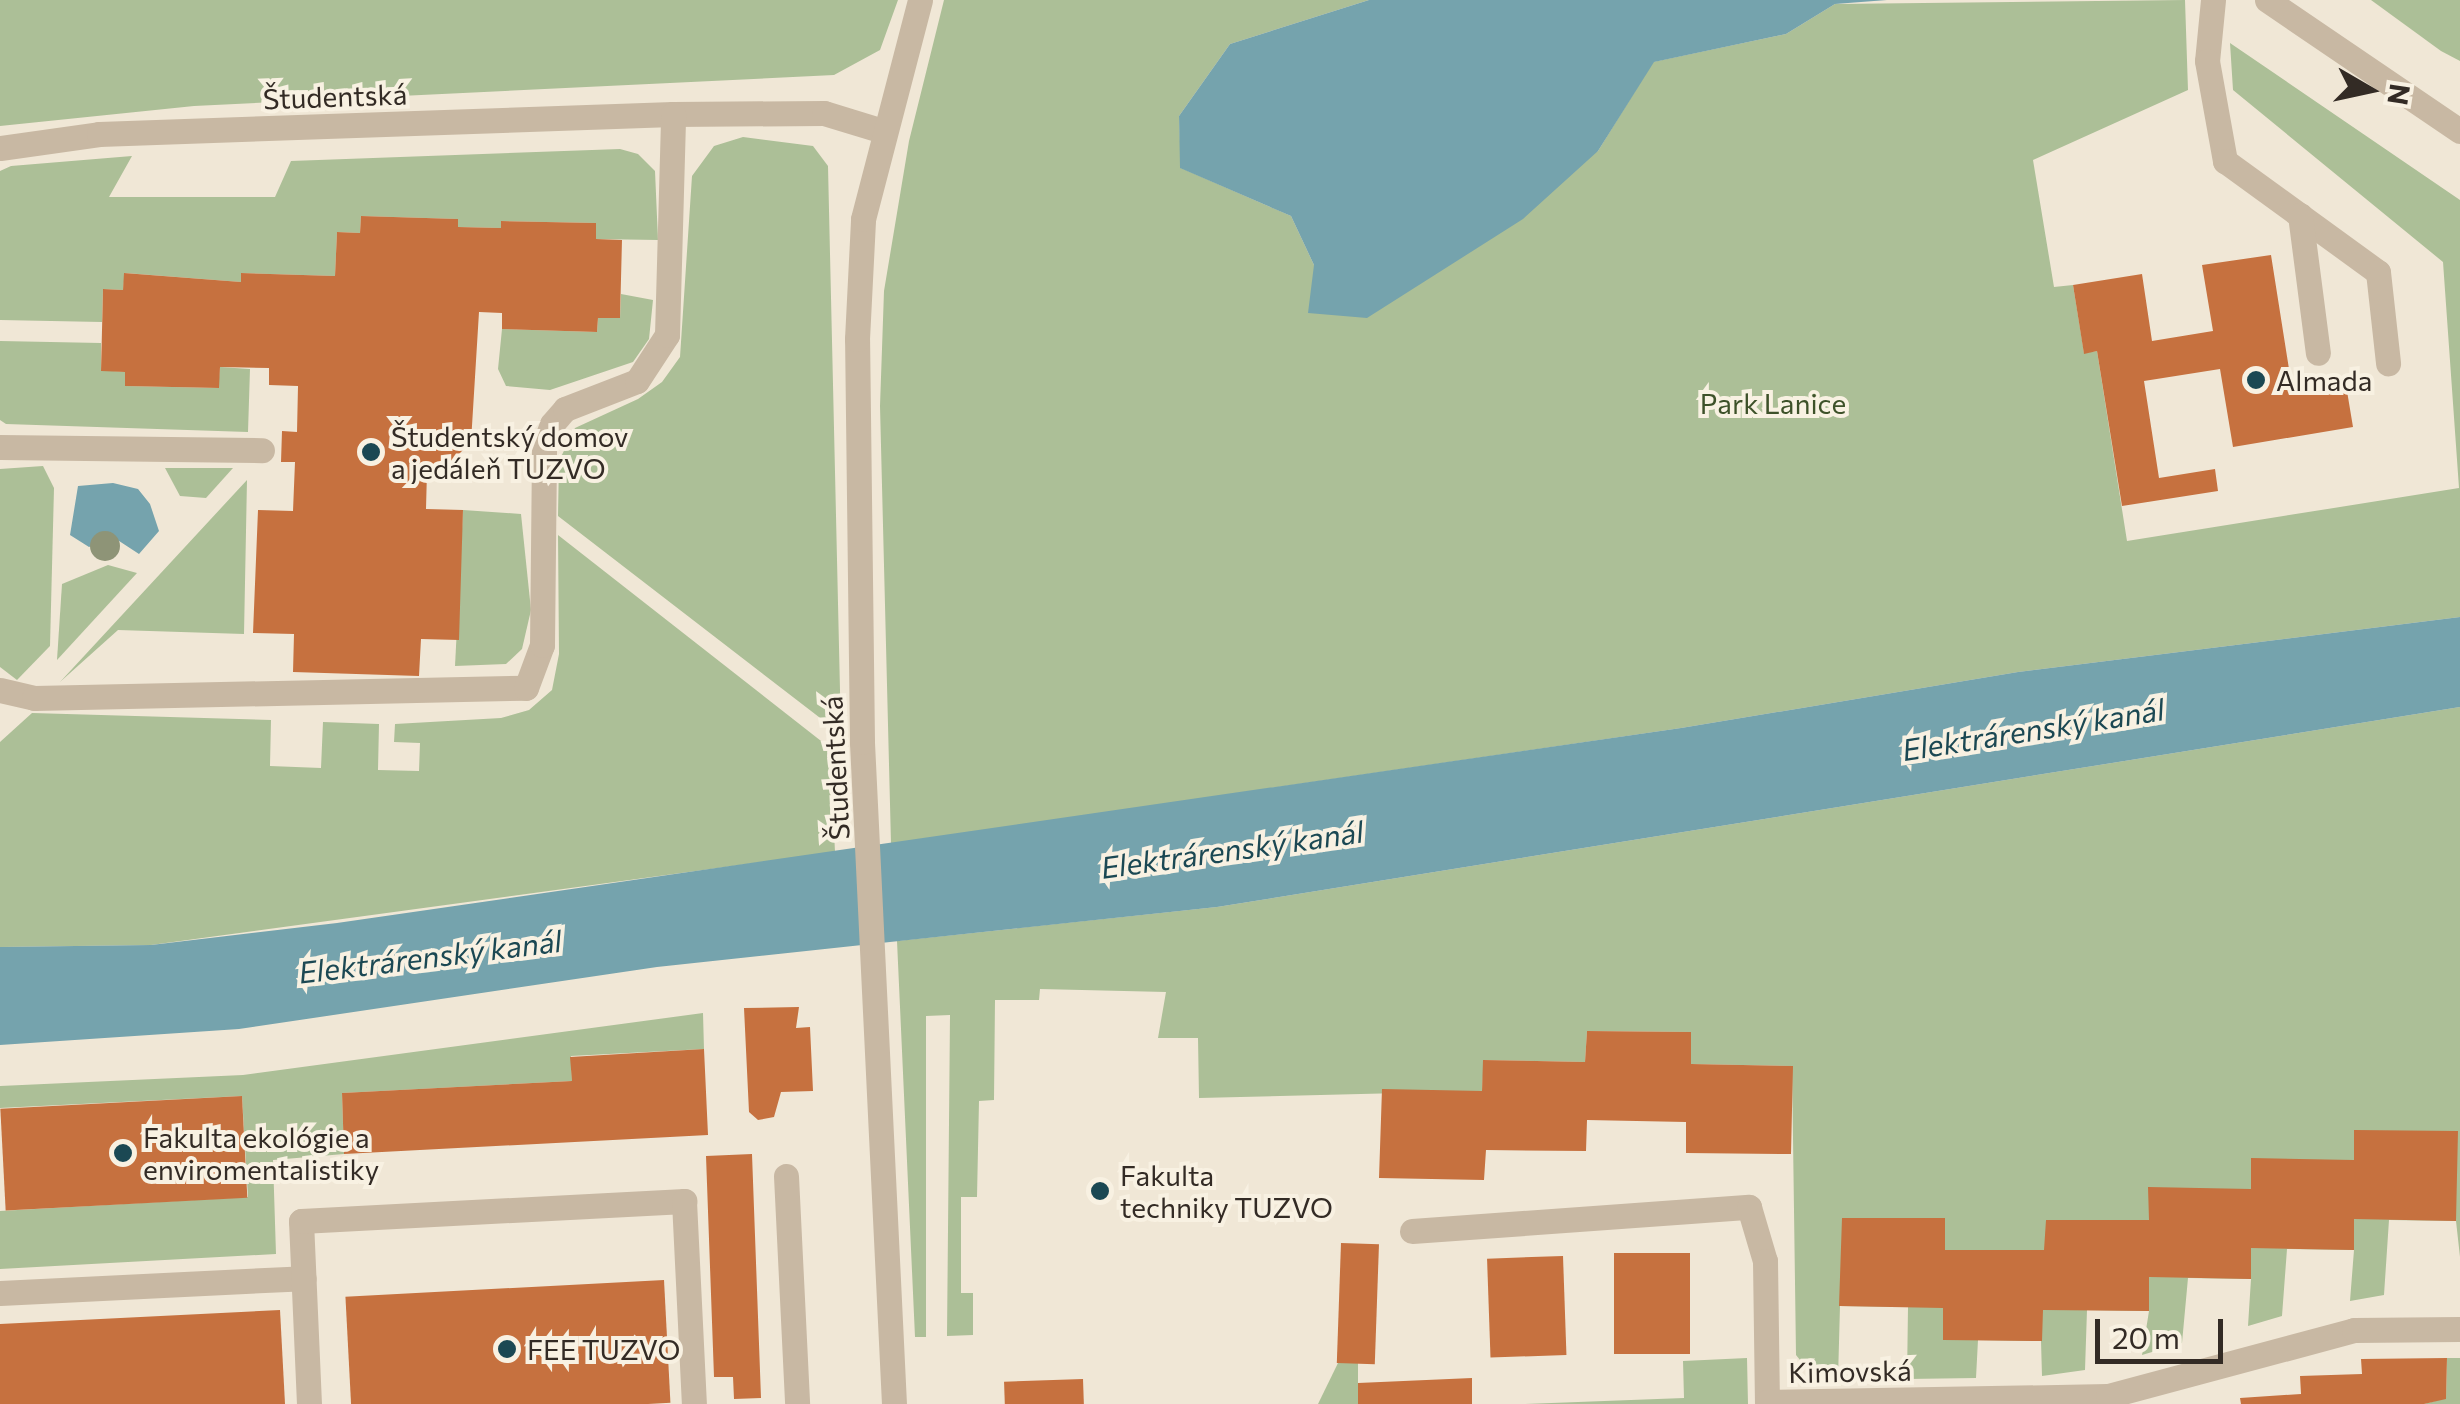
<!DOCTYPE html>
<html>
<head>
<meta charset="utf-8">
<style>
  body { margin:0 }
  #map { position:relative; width:2460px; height:1404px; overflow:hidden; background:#f0e7d6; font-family:Commissioner,sans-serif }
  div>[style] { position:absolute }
  .green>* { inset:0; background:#acbf97 }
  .water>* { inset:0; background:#75a3ad }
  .building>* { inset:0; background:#c6713f; transform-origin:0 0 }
  .minor>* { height:25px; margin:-12.5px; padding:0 12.5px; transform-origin:12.5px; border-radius:12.5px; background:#c8b8a3 }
  .trees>* { width:30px; height:30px; margin:-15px; border-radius:50%; background:#8e9477 }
  .dots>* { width:28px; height:28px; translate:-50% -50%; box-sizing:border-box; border:5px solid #f8f1e2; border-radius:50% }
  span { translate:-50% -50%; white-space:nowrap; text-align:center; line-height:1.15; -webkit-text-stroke:8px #f8f1e2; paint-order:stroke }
  .street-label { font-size:28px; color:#332b25 }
  .poi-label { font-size:28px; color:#332b25 }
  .left { translate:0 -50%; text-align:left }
  .park-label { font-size:28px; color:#3d5129 }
  .water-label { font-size:30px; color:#1b4853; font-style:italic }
  .north { position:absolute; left:2320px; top:40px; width:100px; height:100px; -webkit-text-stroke:8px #f8f1e2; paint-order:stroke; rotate:99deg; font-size:28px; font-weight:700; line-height:40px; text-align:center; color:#332b25 }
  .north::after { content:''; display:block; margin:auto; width:35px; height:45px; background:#332b25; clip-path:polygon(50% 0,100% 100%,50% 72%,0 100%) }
  .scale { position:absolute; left:2095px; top:1319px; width:128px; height:45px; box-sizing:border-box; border:5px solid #332b25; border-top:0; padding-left:12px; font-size:30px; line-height:35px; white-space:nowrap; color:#332b25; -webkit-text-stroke:8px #f8f1e2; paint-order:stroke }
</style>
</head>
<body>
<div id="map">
  <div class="green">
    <i style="clip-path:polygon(0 0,898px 0,880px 50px,834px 75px,194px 106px,0 126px)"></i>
    <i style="clip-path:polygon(944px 0,1369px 0,1230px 44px,1179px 116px,1181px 168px,1291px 216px,1314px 265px,1598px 151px,1653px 62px,1786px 34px,1835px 4px,2185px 0,2188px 90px,2033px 160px,2054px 287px,2073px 285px,2084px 353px,2097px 351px,2127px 541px,2459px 488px,2443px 262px,2233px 90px,2230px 43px,2460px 200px,2460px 617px,2018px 672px,1681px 728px,891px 844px,880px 406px,884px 291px,909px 141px)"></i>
    <i style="clip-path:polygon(2371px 0,2460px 0,2460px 61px,2441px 51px)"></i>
    <i style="clip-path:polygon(743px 137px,813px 146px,828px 166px,841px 734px,558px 516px,559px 461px,575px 428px,638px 399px,662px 382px,680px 357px,692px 176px,714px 146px)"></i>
    <i style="clip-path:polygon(620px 149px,638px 154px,655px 171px,658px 240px,596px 239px,596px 223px,502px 221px,501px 228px,458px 227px,458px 219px,361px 216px,360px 233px,337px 232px,335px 276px,242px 273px,241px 282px,125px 273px,123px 290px,103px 289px,102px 322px,0 320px,0 171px,11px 166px,132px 156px,109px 197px,275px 197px,291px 161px)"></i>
    <i style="clip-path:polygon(621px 294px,653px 300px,649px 339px,633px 362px,550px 390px,506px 386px,498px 369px,502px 329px,597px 332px,598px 318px,620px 318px)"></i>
    <i style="clip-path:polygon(0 341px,101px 343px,101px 370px,125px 372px,126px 386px,218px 388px,220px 367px,250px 369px,248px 432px,6px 424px,0 420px)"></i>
    <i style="clip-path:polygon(43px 466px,54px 488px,50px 646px,17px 680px,0 667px,0 469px)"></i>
    <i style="clip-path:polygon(165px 468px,233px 468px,206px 498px,180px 496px)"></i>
    <i style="clip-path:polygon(247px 480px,244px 634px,118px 630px,60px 682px)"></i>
    <i style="clip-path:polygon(463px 510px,521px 514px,531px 610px,522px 649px,506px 664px,455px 666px)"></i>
    <i style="clip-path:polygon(558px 535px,830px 748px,835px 852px,151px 945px,0 947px,0 742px,32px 713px,271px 720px,270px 766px,321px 768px,323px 722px,379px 724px,378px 770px,419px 771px,420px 743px,394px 742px,395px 724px,501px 718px,529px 710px,552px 690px,559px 654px)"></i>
    <i style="clip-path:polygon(108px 565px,137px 573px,57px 660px,62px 584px)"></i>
    <i style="clip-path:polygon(2460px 707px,2460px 1257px,2456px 1221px,2389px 1220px,2384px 1295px,2350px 1301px,2354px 1250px,2287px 1249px,2282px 1316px,2248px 1326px,2251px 1279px,2188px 1278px,2182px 1343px,2142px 1355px,2149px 1311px,2087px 1310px,2085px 1370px,2042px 1376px,2041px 1341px,1978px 1340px,1976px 1378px,1907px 1379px,1908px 1307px,1840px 1306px,1838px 1379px,1813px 1376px,1796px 1355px,1792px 1066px,1691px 1064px,1691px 1032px,1587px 1031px,1585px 1062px,1484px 1060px,1482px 1091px,1199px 1098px,1198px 1038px,1158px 1038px,1166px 992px,1040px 989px,1039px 1000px,995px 1000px,994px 1100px,979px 1101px,977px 1197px,961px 1197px,961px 1293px,973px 1293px,973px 1335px,947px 1336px,950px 1015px,926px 1016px,926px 1337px,915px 1337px,897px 941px,1217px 907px)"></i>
    <i style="clip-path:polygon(703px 1013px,704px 1049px,571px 1056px,572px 1081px,342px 1093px,344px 1154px,273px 1160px,276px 1254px,0 1269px,0 1211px,248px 1197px,242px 1096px,0 1108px,0 1086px,243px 1075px)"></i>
    <i style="clip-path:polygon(1747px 1358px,1748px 1404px,1525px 1404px,1684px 1398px,1683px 1361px)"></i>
    <i style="clip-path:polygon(2447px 1358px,2460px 1358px,2460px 1404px,2424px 1404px,2446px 1398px)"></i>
    <i style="clip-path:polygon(1358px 1362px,1358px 1404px,1318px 1404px,1338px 1363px)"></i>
  </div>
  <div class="water">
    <i style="clip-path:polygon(1369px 0,1887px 0,1835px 4px,1786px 34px,1654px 62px,1598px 151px,1523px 219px,1367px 318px,1308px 313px,1314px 265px,1291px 216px,1180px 168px,1179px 116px,1230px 44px)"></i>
    <i style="clip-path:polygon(113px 483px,138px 489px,150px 504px,159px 531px,139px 554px,113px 537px,89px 547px,70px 535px,78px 486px)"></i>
    <i style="clip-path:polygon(2460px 617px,2460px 707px,1217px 907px,657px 967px,239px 1029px,0 1045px,0 947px,151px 945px,337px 923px,1681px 728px,2018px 672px)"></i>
  </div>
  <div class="building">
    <i style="clip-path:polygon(361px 216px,458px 219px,458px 227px,501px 228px,501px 221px,596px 223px,596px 239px,622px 240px,620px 318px,598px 318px,597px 332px,502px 329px,502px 313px,479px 312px,471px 442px,441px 472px,427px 471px,426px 509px,463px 510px,459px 640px,421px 639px,419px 676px,293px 672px,294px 634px,253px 633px,258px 510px,293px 511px,295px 462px,281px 462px,282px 431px,297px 432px,298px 386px,269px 385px,269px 368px,220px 367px,219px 388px,125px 386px,125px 372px,101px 371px,103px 289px,123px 290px,124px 273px,241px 282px,241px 273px,335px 276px,337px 232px,360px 233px)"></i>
    <i style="clip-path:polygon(2271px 255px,2292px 388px,2345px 379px,2353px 427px,2233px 447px,2220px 369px,2144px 381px,2159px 478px,2215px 469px,2218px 491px,2122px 506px,2097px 351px,2084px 354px,2073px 285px,2142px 274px,2152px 341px,2213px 331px,2202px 265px)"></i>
    <i style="clip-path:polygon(799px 1007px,796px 1028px,810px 1027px,813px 1091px,781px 1092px,774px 1117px,758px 1120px,749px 1112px,744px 1008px)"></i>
    <i style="clip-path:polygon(1587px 1031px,1691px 1032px,1691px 1064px,1793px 1066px,1791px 1154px,1686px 1153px,1686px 1122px,1587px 1120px,1586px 1151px,1486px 1150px,1484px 1180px,1379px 1178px,1382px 1089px,1482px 1091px,1483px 1060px,1585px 1062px)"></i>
    <i style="clip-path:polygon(704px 1049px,708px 1135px,344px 1154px,342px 1093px,572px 1081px,570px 1057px)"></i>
    <i style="left:242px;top:1096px;width:102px;height:242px;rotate:87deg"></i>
    <i style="clip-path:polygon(2354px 1130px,2458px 1131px,2456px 1221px,2354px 1219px,2354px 1250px,2251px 1248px,2251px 1279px,2149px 1277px,2149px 1311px,2043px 1310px,2042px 1341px,1943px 1340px,1943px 1308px,1839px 1306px,1842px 1218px,1945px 1218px,1945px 1250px,2044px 1250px,2046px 1220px,2149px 1220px,2148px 1187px,2251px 1189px,2251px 1158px,2354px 1160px)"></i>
    <i style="clip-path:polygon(752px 1154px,761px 1398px,734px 1399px,733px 1377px,714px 1377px,706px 1156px)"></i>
    <i style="left:1341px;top:1243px;width:38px;height:120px;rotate:2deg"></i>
    <i style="left:1614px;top:1253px;width:76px;height:101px"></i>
    <i style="left:1563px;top:1256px;width:99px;height:76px;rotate:88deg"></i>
    <i style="left:664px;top:1280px;width:123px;height:319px;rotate:87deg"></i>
    <i style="clip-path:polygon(280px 1310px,285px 1404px,0 1404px,0 1324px)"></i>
    <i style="clip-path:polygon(2447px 1358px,2446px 1399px,2424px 1404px,2241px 1404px,2240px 1398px,2301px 1394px,2300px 1376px,2362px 1374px,2361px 1359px)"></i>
    <i style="clip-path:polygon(1472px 1378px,1472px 1404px,1358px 1404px,1358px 1383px)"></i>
    <i style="left:1083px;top:1379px;width:25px;height:79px;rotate:88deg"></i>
  </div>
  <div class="minor">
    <i style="left:2213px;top:0;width:61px;rotate:95.6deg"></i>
    <i style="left:2207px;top:61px;width:102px;rotate:79.8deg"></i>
    <i style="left:2225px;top:161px;width:189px;rotate:36deg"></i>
    <i style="left:2378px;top:272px;width:92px;rotate:83.7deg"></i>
    <i style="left:2267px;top:0;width:233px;rotate:34.2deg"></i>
    <i style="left:0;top:148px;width:100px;rotate:-8deg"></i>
    <i style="left:99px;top:134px;width:574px;rotate:-2deg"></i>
    <i style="left:673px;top:114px;width:151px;rotate:-0.4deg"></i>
    <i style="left:824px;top:113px;width:62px;rotate:17deg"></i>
    <i style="left:2300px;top:215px;width:139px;rotate:82.6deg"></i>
    <i style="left:0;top:447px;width:262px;rotate:0.7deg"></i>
    <i style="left:0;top:690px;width:35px;rotate:13deg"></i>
    <i style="left:34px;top:698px;width:492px;rotate:-1.2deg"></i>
    <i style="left:526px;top:688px;width:46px;rotate:-69.6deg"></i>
    <i style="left:542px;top:645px;width:200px;rotate:-89.4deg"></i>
    <i style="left:544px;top:445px;width:22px;rotate:-69deg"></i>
    <i style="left:552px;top:424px;width:20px;rotate:-49deg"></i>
    <i style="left:565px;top:409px;width:77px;rotate:-21.3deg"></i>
    <i style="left:637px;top:381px;width:55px;rotate:-56.9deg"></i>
    <i style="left:667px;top:335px;width:221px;rotate:-88.4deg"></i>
    <i style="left:786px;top:1176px;width:228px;rotate:87.2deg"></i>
    <i style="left:1412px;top:1231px;width:338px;rotate:-4.1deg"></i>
    <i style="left:1749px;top:1207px;width:56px;rotate:73.5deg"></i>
    <i style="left:1765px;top:1261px;width:143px;rotate:89.2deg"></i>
    <i style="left:0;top:1293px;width:304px;rotate:-2.8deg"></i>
    <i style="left:1767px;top:1402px;width:341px;rotate:-1deg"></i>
    <i style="left:2108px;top:1396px;width:255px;rotate:-15deg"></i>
    <i style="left:2354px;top:1330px;width:106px;rotate:-0.5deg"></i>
    <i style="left:309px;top:1404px;width:183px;rotate:-92.5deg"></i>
    <i style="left:301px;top:1221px;width:384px;rotate:-3deg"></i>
    <i style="left:684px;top:1201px;width:203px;rotate:87.2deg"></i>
    <i style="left:894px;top:1404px;width:663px;rotate:-92.77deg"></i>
    <i style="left:862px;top:742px;width:403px;rotate:-90.7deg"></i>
    <i style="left:857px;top:339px;width:120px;rotate:-87.1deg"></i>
    <i style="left:863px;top:219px;width:226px;rotate:-75.4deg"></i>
  </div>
  <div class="trees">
    <i style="left:105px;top:546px"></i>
  </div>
  <div class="dots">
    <i style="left:2256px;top:380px;background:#1b4853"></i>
    <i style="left:371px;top:452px;background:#1b4853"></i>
    <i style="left:123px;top:1153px;background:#1b4853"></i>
    <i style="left:1100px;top:1191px;background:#1b4853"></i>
    <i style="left:507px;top:1349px;background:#1b4853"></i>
  </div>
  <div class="street-label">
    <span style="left:335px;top:96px;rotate:-2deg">Študentská</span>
    <span style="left:835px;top:768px;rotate:-93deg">Študentská</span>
    <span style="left:1850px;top:1371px;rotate:-1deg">Kimovská</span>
  </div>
  <div class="poi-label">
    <span class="left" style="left:2276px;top:380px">Almada</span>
    <span class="left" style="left:391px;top:452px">Študentský domov<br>a jedáleň TUZVO</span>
    <span class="left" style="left:143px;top:1153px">Fakulta ekológie a<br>enviromentalistiky</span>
    <span class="left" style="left:1120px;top:1191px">Fakulta<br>techniky TUZVO</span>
    <span class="left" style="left:527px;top:1349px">FEE TUZVO</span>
  </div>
  <div class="park-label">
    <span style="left:1773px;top:403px">Park Lanice</span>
  </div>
  <div class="water-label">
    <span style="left:2033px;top:729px;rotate:-9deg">Elektrárenský kanál</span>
    <span style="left:1232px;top:849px;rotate:-8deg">Elektrárenský kanál</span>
    <span style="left:430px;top:956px;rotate:-7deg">Elektrárenský kanál</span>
  </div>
  <div class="north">N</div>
  <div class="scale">20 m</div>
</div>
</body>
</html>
